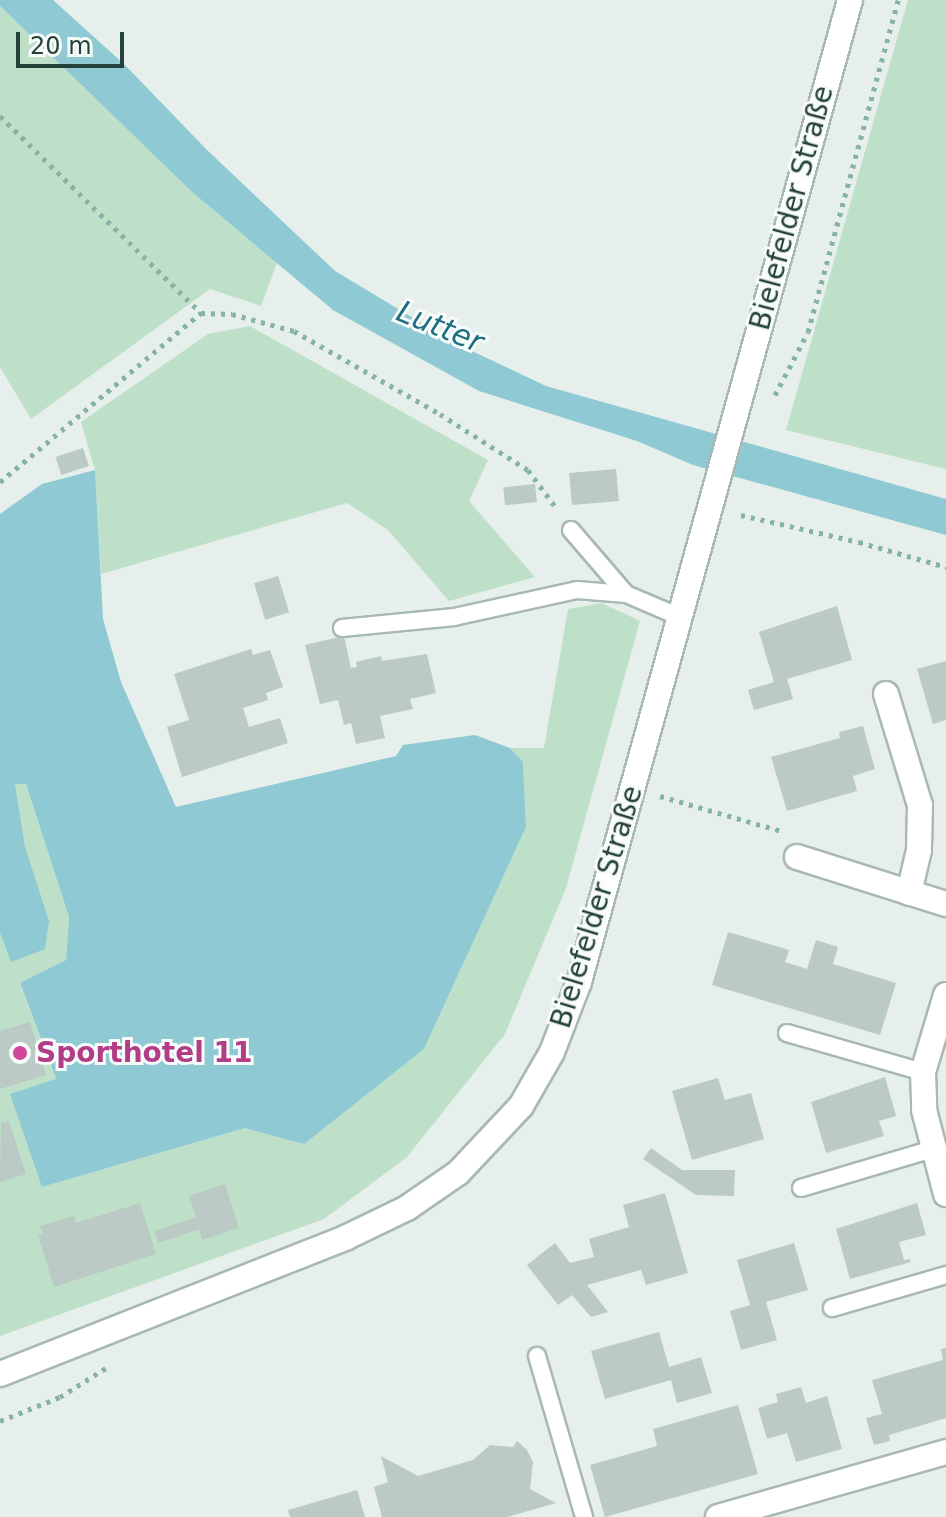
<!DOCTYPE html>
<html>
<head>
<meta charset="utf-8">
<style>
  body { margin:0 }
  #map { position:relative; width:946px; height:1517px; overflow:hidden; background:#e6efeb; font-family:"DejaVu Sans",sans-serif }
  div>[style] { position:absolute }
  .green>* { inset:0; background:#bfe0c8 }
  .water>* { inset:0; background:#8ec9d4 }
  .building>* { inset:0; background:#bbcac4; transform-origin:0 0 }
  .path>* { height:5px; margin-top:-2.5px; transform-origin:0; background:repeating-linear-gradient(90deg,#86b3a5 0 4px,transparent 0 10px) }
  .roads { filter:drop-shadow(2px 0 #a8b8b2) drop-shadow(-2px 0 #a8b8b2) drop-shadow(0 2px #a8b8b2) drop-shadow(0 -2px #a8b8b2) }
  .lane>* { height:16px; margin:-8px; padding:0 8px; transform-origin:8px; border-radius:8px; background:#fff }
  .street>* { height:24px; margin:-12px; padding:0 12px; transform-origin:12px; border-radius:12px; background:#fff }
  .secondary>* { height:24px; margin:-12px; padding:0 12px; transform-origin:12px; border-radius:12px; background:#fff }
  .dots>* { width:22px; height:22px; translate:-50% -50%; box-sizing:border-box; border:4px solid #f7fbf9; border-radius:50% }
  span { translate:-50% -50%; white-space:nowrap; text-align:center; line-height:1.15; -webkit-text-stroke:6px #f7fbf9; paint-order:stroke }
  .street-label { font-size:28px; color:#24423a }
  .hotel-label { font-size:28px; color:#b23c85; font-weight:700 }
  .left { translate:0 -50%; text-align:left }
  .water-label { font-size:30px; color:#1c6f80; font-style:italic }
  .scale { position:absolute; left:16px; top:32px; width:108px; height:36px; box-sizing:border-box; border:4px solid #24423a; border-top:0; padding-left:10px; font-size:24px; line-height:28px; white-space:nowrap; color:#24423a; -webkit-text-stroke:6px #f7fbf9; paint-order:stroke }
</style>
</head>
<body>
<div id="map">
  <div class="green">
    <i style="clip-path:polygon(908px 0,946px 0,946px 469px,786px 430px)"></i>
    <i style="clip-path:polygon(0 6px,192px 192px,277px 263px,261px 306px,210px 289px,31px 419px,0 367px)"></i>
    <i style="clip-path:polygon(250px 326px,488px 460px,469px 501px,535px 577px,449px 601px,388px 530px,347px 503px,101px 574px,95px 470px,81px 422px,208px 334px)"></i>
    <i style="clip-path:polygon(602px 603px,640px 621px,566px 888px,505px 1034px,407px 1157px,324px 1219px,0 1336px,0 933px,11px 962px,25px 847px,14px 784px,26px 784px,69px 917px,66px 960px,20px 984px,56px 1080px,42px 1187px,245px 1128px,304px 1143px,424px 1049px,526px 827px,523px 762px,510px 748px,544px 748px,568px 609px)"></i>
  </div>
  <div class="water">
    <i style="clip-path:polygon(0 0,53px 0,125px 65px,207px 150px,335px 271px,453px 342px,546px 386px,946px 499px,946px 535px,693px 465px,637px 441px,479px 391px,333px 310px,192px 192px,0 6px)"></i>
    <i style="clip-path:polygon(95px 470px,103px 619px,121px 682px,176px 807px,396px 756px,403px 745px,475px 735px,510px 748px,523px 762px,526px 827px,424px 1049px,304px 1144px,245px 1128px,42px 1187px,10px 1094px,56px 1079px,20px 983px,66px 960px,69px 917px,26px 784px,15px 784px,25px 847px,49px 921px,45px 949px,11px 962px,0 933px,0 514px,42px 484px)"></i>
  </div>
  <div class="building">
    <i style="left:83px;top:448px;width:19px;height:29px;rotate:72deg"></i>
    <i style="left:616px;top:469px;width:32px;height:47px;rotate:85deg"></i>
    <i style="left:535px;top:484px;width:18px;height:32px;rotate:84deg"></i>
    <i style="left:278px;top:576px;width:38px;height:25px;rotate:73deg"></i>
    <i style="clip-path:polygon(837px 606px,852px 660px,787px 679px,793px 699px,754px 710px,748px 690px,774px 682px,759px 632px)"></i>
    <i style="clip-path:polygon(344px 636px,351px 668px,357px 667px,356px 662px,381px 656px,382px 661px,427px 654px,436px 693px,410px 699px,413px 709px,380px 716px,385px 738px,356px 744px,351px 723px,344px 725px,338px 700px,320px 704px,305px 645px)"></i>
    <i style="clip-path:polygon(251px 649px,253px 655px,270px 650px,283px 687px,266px 693px,268px 700px,243px 708px,249px 727px,280px 718px,288px 743px,182px 777px,167px 727px,189px 720px,174px 674px)"></i>
    <i style="clip-path:polygon(946px 661px,946px 720px,933px 724px,917px 669px)"></i>
    <i style="clip-path:polygon(863px 726px,875px 769px,853px 776px,857px 791px,787px 811px,771px 757px,840px 738px,839px 732px)"></i>
    <i style="clip-path:polygon(728px 932px,789px 950px,785px 962px,807px 969px,816px 940px,838px 947px,833px 964px,896px 983px,880px 1035px,712px 985px)"></i>
    <i style="clip-path:polygon(30px 1022px,46px 1075px,0 1089px,0 1031px)"></i>
    <i style="clip-path:polygon(885px 1077px,896px 1116px,879px 1121px,884px 1136px,826px 1153px,811px 1102px)"></i>
    <i style="clip-path:polygon(718px 1078px,725px 1100px,751px 1093px,764px 1139px,692px 1160px,672px 1091px)"></i>
    <i style="clip-path:polygon(1px 1117px,2px 1123px,9px 1121px,26px 1174px,0 1182px)"></i>
    <i style="clip-path:polygon(651px 1148px,682px 1170px,735px 1170px,734px 1196px,696px 1195px,643px 1159px)"></i>
    <i style="clip-path:polygon(225px 1184px,239px 1228px,202px 1240px,199px 1229px,158px 1243px,154px 1231px,196px 1217px,189px 1196px)"></i>
    <i style="clip-path:polygon(665px 1193px,688px 1273px,646px 1285px,641px 1270px,587px 1285px,608px 1312px,591px 1317px,572px 1295px,558px 1305px,527px 1265px,555px 1243px,570px 1263px,594px 1257px,589px 1239px,629px 1227px,623px 1205px)"></i>
    <i style="clip-path:polygon(140px 1203px,156px 1254px,54px 1287px,38px 1235px,43px 1234px,40px 1226px,74px 1216px,76px 1223px)"></i>
    <i style="clip-path:polygon(917px 1203px,926px 1235px,899px 1242px,904px 1260px,910px 1259px,911px 1262px,850px 1279px,836px 1229px)"></i>
    <i style="clip-path:polygon(794px 1243px,808px 1290px,766px 1302px,777px 1340px,741px 1350px,730px 1311px,750px 1305px,737px 1260px)"></i>
    <i style="clip-path:polygon(659px 1332px,669px 1367px,701px 1357px,712px 1393px,677px 1403px,671px 1380px,605px 1399px,591px 1351px)"></i>
    <i style="clip-path:polygon(946px 1348px,946px 1418px,889px 1435px,890px 1441px,874px 1445px,866px 1418px,882px 1414px,872px 1380px,943px 1360px,941px 1349px)"></i>
    <i style="clip-path:polygon(801px 1387px,806px 1403px,827px 1396px,842px 1449px,796px 1462px,787px 1433px,767px 1439px,758px 1408px,778px 1402px,776px 1394px)"></i>
    <i style="clip-path:polygon(738px 1405px,758px 1474px,605px 1517px,590px 1465px,657px 1446px,653px 1429px)"></i>
    <i style="clip-path:polygon(517px 1441px,527px 1450px,533px 1462px,530px 1489px,556px 1503px,507px 1517px,382px 1517px,374px 1487px,388px 1482px,381px 1456px,418px 1476px,473px 1460px,490px 1445px,513px 1447px)"></i>
    <i style="clip-path:polygon(357px 1490px,365px 1517px,290px 1517px,288px 1510px)"></i>
  </div>
  <div class="path">
    <i style="left:0;top:116px;width:281px;rotate:44.4deg"></i>
    <i style="left:775px;top:395px;width:71px;rotate:-62.4deg"></i>
    <i style="left:808px;top:332px;width:344px;rotate:-74.8deg"></i>
    <i style="left:0;top:482px;width:263px;rotate:-40.1deg"></i>
    <i style="left:201px;top:313px;width:31px;rotate:2deg"></i>
    <i style="left:232px;top:314px;width:64px;rotate:15.3deg"></i>
    <i style="left:294px;top:331px;width:168px;rotate:29.6deg"></i>
    <i style="left:440px;top:414px;width:104px;rotate:32.5deg"></i>
    <i style="left:528px;top:470px;width:49px;rotate:53.4deg"></i>
    <i style="left:741px;top:515px;width:121px;rotate:12.9deg"></i>
    <i style="left:859px;top:542px;width:91px;rotate:16deg"></i>
    <i style="left:660px;top:796px;width:126px;rotate:16.1deg"></i>
    <i style="left:0;top:1421px;width:65px;rotate:-21.8deg"></i>
    <i style="left:60px;top:1397px;width:54px;rotate:-32.2deg"></i>
  </div>
  <div class="roads">
    <div class="lane">
      <i style="left:571px;top:530px;width:84px;rotate:49.3deg"></i>
      <i style="left:626px;top:594px;width:59px;rotate:23.1deg"></i>
      <i style="left:342px;top:628px;width:113px;rotate:-5.6deg"></i>
      <i style="left:454px;top:617px;width:126px;rotate:-12.4deg"></i>
      <i style="left:577px;top:590px;width:49px;rotate:4.7deg"></i>
      <i style="left:787px;top:1033px;width:141px;rotate:16deg"></i>
      <i style="left:801px;top:1188px;width:138px;rotate:-16.5deg"></i>
      <i style="left:832px;top:1308px;width:119px;rotate:-16.1deg"></i>
      <i style="left:537px;top:1356px;width:168px;rotate:73.7deg"></i>
    </div>
    <div class="street">
      <i style="left:886px;top:694px;width:116px;rotate:73deg"></i>
      <i style="left:920px;top:805px;width:45px;rotate:91.3deg"></i>
      <i style="left:919px;top:850px;width:44px;rotate:103.1deg"></i>
      <i style="left:797px;top:857px;width:156px;rotate:17.5deg"></i>
      <i style="left:946px;top:995px;width:80px;rotate:106.6deg"></i>
      <i style="left:923px;top:1072px;width:38px;rotate:88deg"></i>
      <i style="left:924px;top:1110px;width:87px;rotate:75.3deg"></i>
      <i style="left:718px;top:1517px;width:237px;rotate:-15.9deg"></i>
    </div>
    <div class="secondary">
      <i style="left:0;top:1374px;width:371px;rotate:-21.5deg"></i>
      <i style="left:345px;top:1238px;width:69px;rotate:-25.8deg"></i>
      <i style="left:407px;top:1208px;width:62px;rotate:-34.5deg"></i>
      <i style="left:458px;top:1173px;width:92px;rotate:-46.8deg"></i>
      <i style="left:521px;top:1106px;width:62px;rotate:-60.1deg"></i>
      <i style="left:552px;top:1052px;width:75px;rotate:-68.9deg"></i>
      <i style="left:579px;top:982px;width:1019px;rotate:-74.57deg"></i>
    </div>
  </div>
  <div class="dots">
    <i style="left:20px;top:1053px;background:#d1479c"></i>
  </div>
  <div class="street-label">
    <span style="left:792px;top:208px;rotate:-75deg">Bielefelder Straße</span>
    <span style="left:597px;top:907px;rotate:-73deg">Bielefelder Straße</span>
  </div>
  <div class="hotel-label">
    <span class="left" style="left:36px;top:1053px">Sporthotel 11</span>
  </div>
  <div class="water-label">
    <span style="left:440px;top:327px;rotate:22deg">Lutter</span>
  </div>
  <div class="scale">20 m</div>
</div>
</body>
</html>
